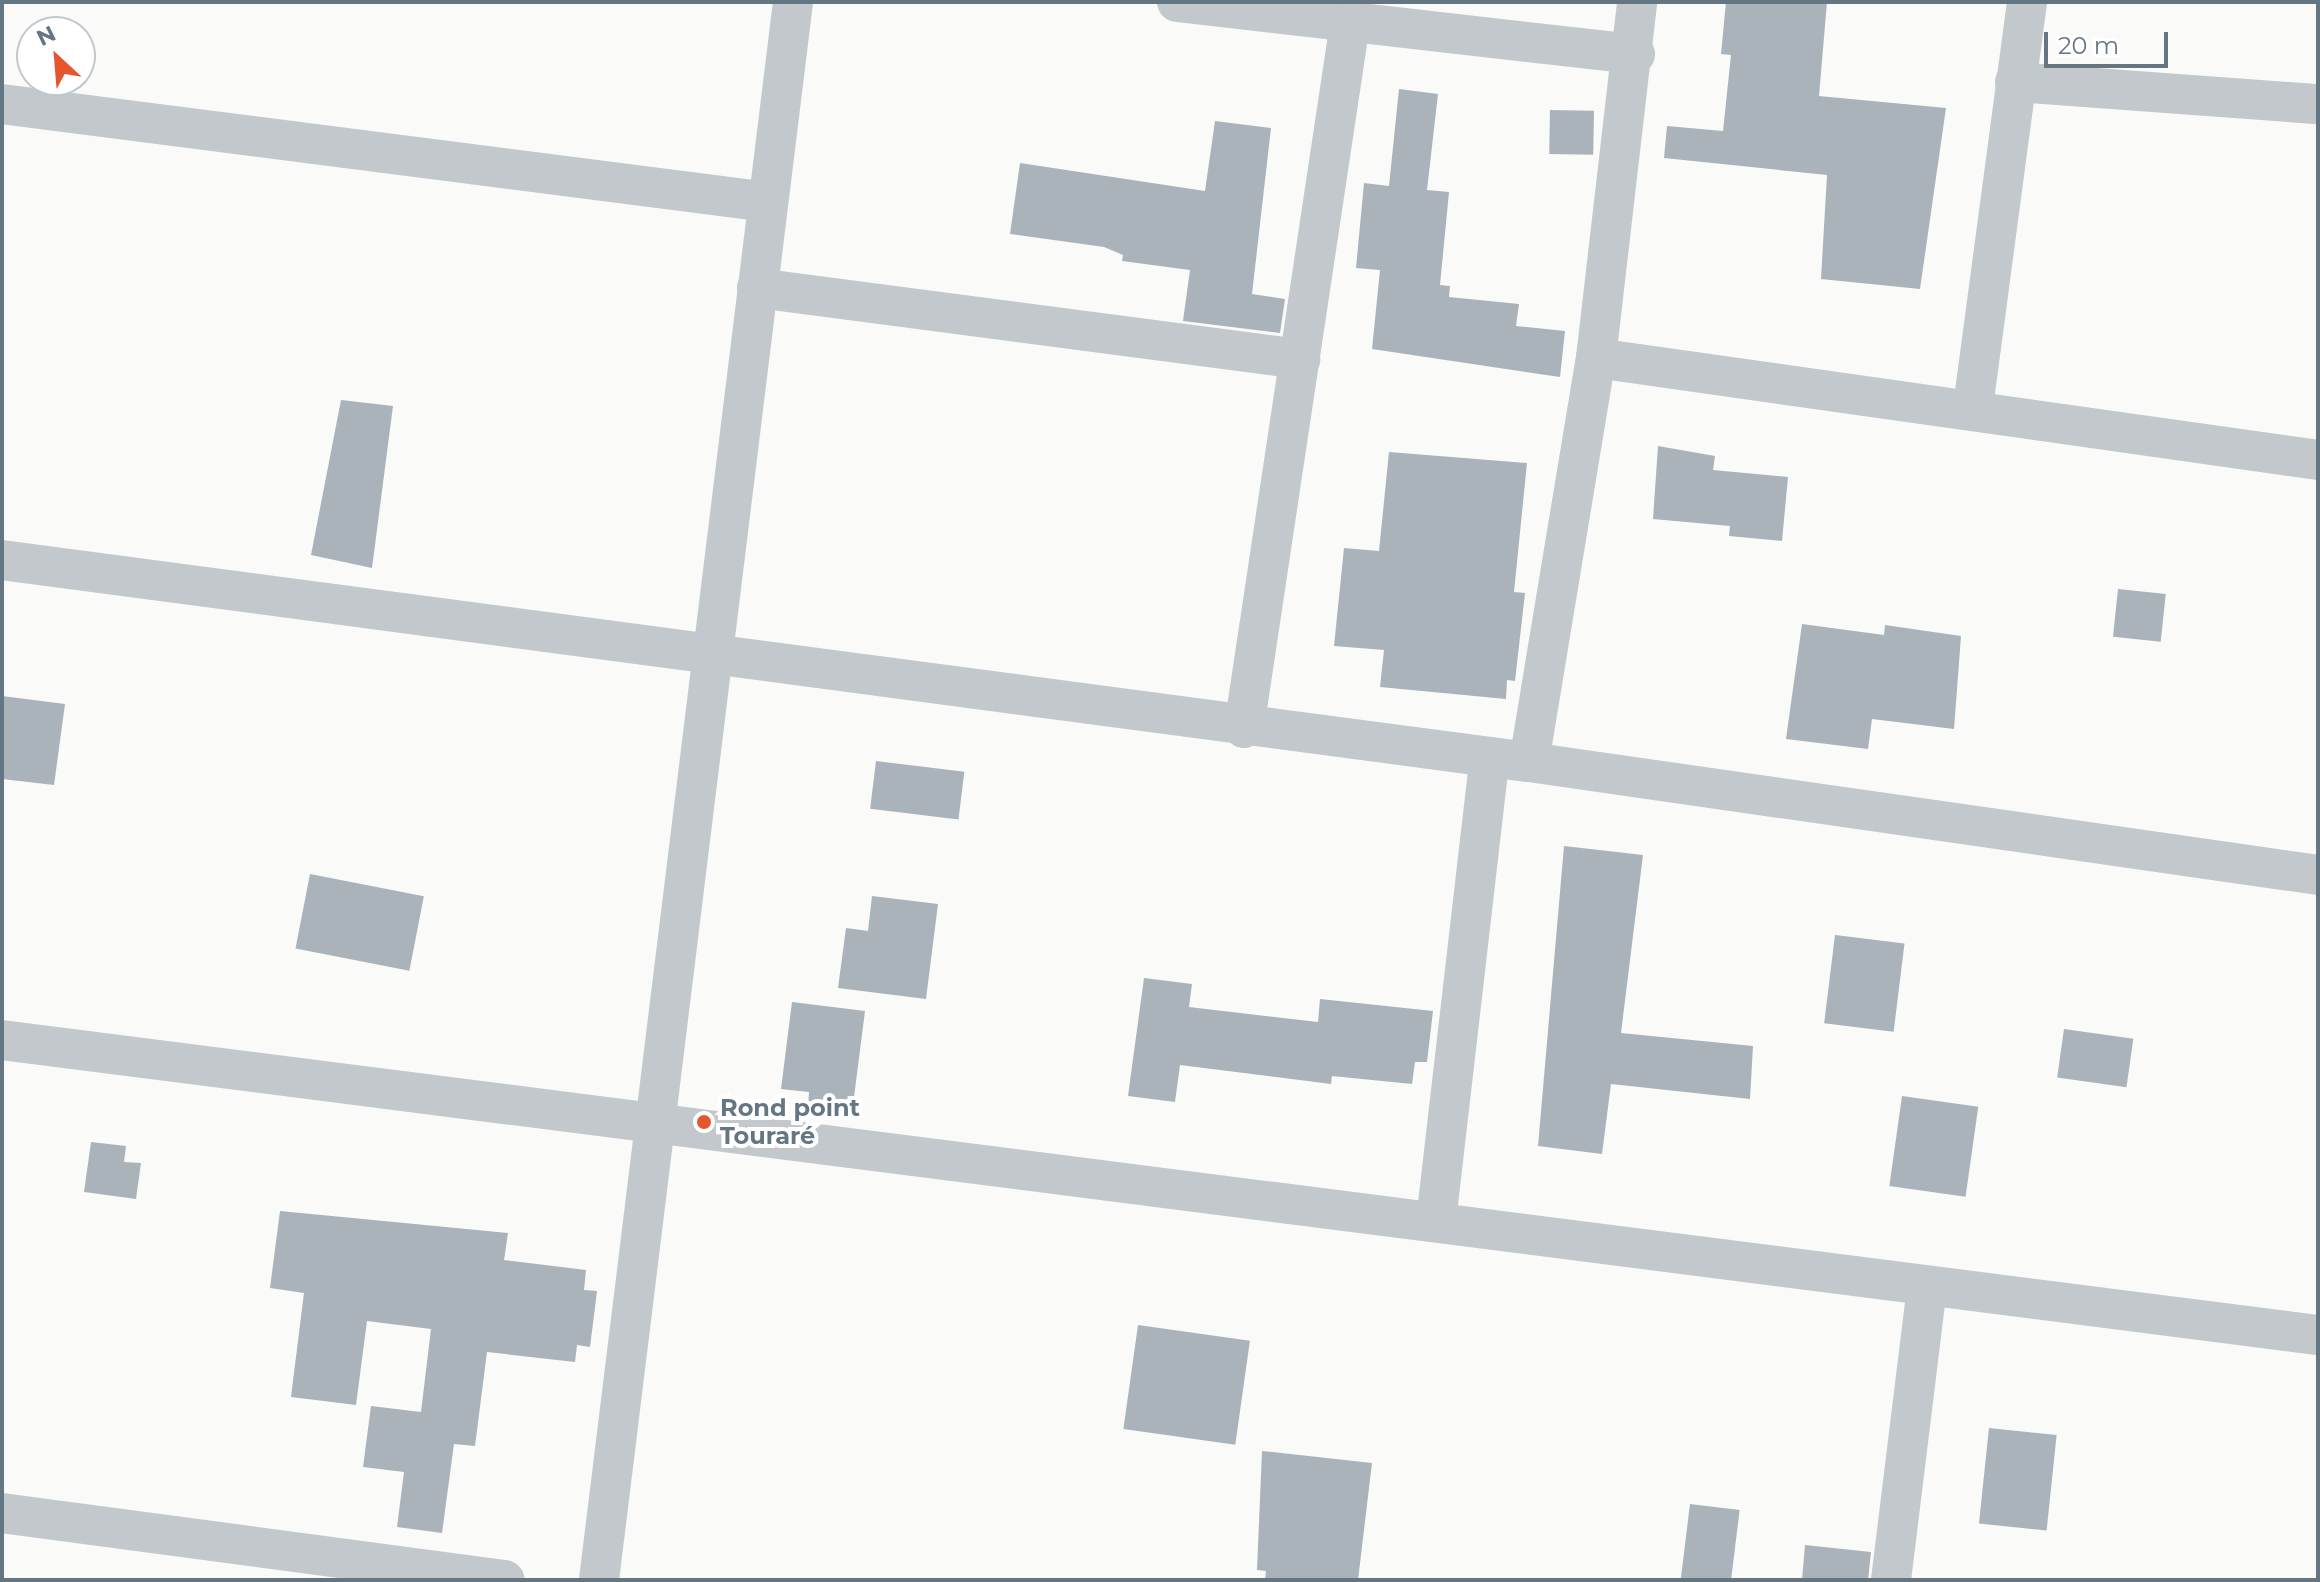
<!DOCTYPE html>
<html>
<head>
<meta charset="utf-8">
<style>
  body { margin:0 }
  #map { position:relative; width:2320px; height:1582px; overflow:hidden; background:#fafaf8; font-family:Montserrat,sans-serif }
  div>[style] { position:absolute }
  .building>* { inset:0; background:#aab3b9; transform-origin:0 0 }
  .minor>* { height:40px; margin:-20px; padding:0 20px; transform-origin:20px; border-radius:20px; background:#c3c8cc }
  .dots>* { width:22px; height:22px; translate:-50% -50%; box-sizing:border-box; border:4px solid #fff; border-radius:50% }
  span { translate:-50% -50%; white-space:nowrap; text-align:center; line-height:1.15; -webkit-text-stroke:8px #fff; paint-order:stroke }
  .poi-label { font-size:24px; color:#657683; font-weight:700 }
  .left { translate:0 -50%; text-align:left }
  .frame { position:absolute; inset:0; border:4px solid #657683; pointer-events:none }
  .north { position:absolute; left:16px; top:16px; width:80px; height:80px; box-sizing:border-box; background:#fff; border:2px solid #c1c8cd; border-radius:50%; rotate:334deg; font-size:22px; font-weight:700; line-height:32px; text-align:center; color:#657683 }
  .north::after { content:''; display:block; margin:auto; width:28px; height:36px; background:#e4572e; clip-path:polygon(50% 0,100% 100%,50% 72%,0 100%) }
  .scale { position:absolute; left:2044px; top:32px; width:124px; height:36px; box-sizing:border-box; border:4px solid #657683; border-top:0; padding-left:10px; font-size:24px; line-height:28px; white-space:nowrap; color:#657683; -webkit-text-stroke:6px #fff; paint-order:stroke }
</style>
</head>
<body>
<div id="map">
  <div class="building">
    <i style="clip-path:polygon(1726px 2px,1827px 2px,1819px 96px,1946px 108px,1920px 289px,1821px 279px,1827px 175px,1664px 158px,1667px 126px,1723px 131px,1731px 55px,1721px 54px)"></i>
    <i style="clip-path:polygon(1399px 89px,1438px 94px,1427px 190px,1449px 192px,1440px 285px,1450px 286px,1449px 297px,1519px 304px,1516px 326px,1565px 331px,1560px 377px,1372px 349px,1380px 270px,1356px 268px,1364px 183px,1389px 186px)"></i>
    <i style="left:1550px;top:110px;width:44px;height:44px;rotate:1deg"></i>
    <i style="clip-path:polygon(1215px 121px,1271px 128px,1252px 294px,1285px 299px,1280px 333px,1183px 321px,1190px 270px,1122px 261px,1123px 255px,1104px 247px,1010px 234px,1020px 163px,1205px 191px)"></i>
    <i style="clip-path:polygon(341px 400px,393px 406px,372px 568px,311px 555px)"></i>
    <i style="clip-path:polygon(1658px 446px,1715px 456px,1713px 470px,1788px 477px,1782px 541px,1729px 536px,1730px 526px,1653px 519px)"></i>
    <i style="clip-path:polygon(1389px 452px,1527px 463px,1514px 592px,1525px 593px,1515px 681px,1507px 680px,1506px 699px,1380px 687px,1384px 650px,1334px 646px,1344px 548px,1379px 551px)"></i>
    <i style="left:2118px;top:589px;width:48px;height:48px;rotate:6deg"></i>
    <i style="clip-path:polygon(1802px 624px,1884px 635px,1885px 625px,1961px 636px,1954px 729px,1872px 719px,1868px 749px,1786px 739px)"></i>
    <i style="clip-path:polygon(2px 696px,65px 704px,54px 785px,2px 779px)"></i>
    <i style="left:876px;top:761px;width:89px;height:48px;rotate:7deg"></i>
    <i style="clip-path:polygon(1564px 846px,1643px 855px,1621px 1033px,1753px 1046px,1750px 1099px,1611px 1084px,1602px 1154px,1538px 1146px)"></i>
    <i style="left:310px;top:874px;width:116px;height:76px;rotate:11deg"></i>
    <i style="clip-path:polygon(872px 896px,938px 904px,926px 999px,838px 988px,846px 928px,868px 931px)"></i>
    <i style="left:1835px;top:935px;width:70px;height:89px;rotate:7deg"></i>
    <i style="clip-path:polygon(1144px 978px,1192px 984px,1189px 1007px,1318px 1022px,1320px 999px,1433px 1011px,1427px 1062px,1415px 1062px,1412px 1084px,1332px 1076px,1331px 1084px,1180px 1065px,1175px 1102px,1128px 1096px)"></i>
    <i style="clip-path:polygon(792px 1002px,865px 1011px,852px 1113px,808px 1108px,809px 1092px,781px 1089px)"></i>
    <i style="left:2064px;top:1029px;width:70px;height:49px;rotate:8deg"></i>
    <i style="left:1902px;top:1096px;width:77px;height:91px;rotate:8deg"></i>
    <i style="clip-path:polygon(91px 1142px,126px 1146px,124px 1162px,141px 1163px,136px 1199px,84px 1192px)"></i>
    <i style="clip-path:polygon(280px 1211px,508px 1233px,504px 1260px,586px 1270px,584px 1290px,597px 1291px,590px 1347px,577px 1345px,575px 1362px,487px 1352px,475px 1446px,454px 1444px,442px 1533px,397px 1527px,404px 1472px,363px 1467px,371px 1406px,421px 1412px,431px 1329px,367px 1321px,356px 1405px,291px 1397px,304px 1293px,270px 1288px)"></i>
    <i style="left:1138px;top:1325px;width:113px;height:105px;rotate:8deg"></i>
    <i style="left:1989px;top:1428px;width:68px;height:96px;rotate:6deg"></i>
    <i style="clip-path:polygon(1262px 1451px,1372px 1463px,1358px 1580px,1265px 1580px,1266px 1571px,1257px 1570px)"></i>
    <i style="left:1690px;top:1504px;width:50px;height:76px;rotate:7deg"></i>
    <i style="clip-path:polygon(1805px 1545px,1871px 1552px,1868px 1580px,1802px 1580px)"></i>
  </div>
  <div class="minor">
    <i style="left:1177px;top:2px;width:461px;rotate:6.5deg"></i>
    <i style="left:2015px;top:82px;width:304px;rotate:4.2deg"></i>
    <i style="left:2px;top:104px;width:772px;rotate:7.29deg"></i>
    <i style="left:757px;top:288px;width:548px;rotate:7.45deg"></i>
    <i style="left:1596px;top:358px;width:729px;rotate:8.04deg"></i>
    <i style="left:1973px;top:407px;width:409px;rotate:-82.4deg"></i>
    <i style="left:2px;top:560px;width:1540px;rotate:7.54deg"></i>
    <i style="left:1529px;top:762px;width:797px;rotate:8.15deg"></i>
    <i style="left:1244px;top:728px;width:713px;rotate:-81.45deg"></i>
    <i style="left:1529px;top:762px;width:410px;rotate:-80.6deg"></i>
    <i style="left:1596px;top:358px;width:358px;rotate:-83.4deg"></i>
    <i style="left:2px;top:1040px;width:2335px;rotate:7.26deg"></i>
    <i style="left:1436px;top:1221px;width:467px;rotate:-83.4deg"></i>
    <i style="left:2px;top:1513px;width:507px;rotate:7.59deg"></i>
    <i style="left:599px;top:1580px;width:1590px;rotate:-82.99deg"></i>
    <i style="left:1891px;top:1580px;width:295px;rotate:-83deg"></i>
  </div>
  <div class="dots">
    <i style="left:704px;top:1122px;background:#e4572e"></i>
  </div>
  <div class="poi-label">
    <span class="left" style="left:720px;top:1122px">Rond point<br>Touraré</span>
  </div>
  <div class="frame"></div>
  <div class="north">N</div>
  <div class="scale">20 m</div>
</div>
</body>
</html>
